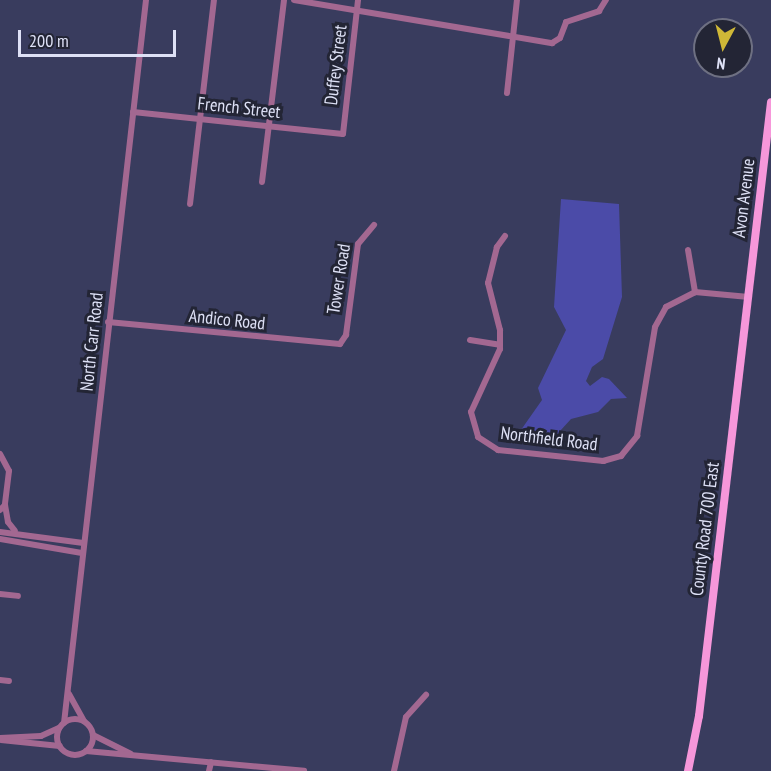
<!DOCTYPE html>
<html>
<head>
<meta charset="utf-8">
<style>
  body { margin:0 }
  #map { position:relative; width:771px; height:771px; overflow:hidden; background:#393c5e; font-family:"PT Sans Narrow",sans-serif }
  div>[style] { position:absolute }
  .water>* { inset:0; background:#4b4ba8 }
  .minor>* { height:6px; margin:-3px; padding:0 3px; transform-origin:3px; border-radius:3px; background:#a36891 }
  .minor>.ring { margin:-3px; padding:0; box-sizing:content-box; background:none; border:6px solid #a36891; border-radius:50% }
  .major>* { height:8px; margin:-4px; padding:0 4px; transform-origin:4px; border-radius:4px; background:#f697da }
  span { translate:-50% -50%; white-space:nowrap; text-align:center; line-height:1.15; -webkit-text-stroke:6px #232535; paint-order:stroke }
  .street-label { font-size:18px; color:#dee1f6 }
  .north { position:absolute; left:693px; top:18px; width:60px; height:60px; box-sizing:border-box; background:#232535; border:2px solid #6e7082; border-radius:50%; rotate:187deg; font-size:16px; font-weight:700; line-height:24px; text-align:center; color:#dee1f6 }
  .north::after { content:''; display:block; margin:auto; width:21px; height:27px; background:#cfb837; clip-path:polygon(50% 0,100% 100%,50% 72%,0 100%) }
  .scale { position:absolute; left:18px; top:30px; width:158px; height:27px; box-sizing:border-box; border:3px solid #dee1f6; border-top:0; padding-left:8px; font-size:18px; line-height:21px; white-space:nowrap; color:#dee1f6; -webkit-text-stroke:4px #232535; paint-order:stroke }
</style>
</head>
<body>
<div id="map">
  <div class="water">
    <i style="clip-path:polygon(561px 199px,619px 204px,622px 297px,603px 359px,592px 367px,586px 381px,590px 386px,602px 377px,609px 379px,627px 398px,611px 399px,598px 412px,571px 419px,549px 443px,520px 444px,516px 437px,542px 400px,538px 388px,566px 330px,554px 307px)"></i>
  </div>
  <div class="minor">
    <i style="left:294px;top:0;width:262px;rotate:9.5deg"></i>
    <i style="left:552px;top:43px;width:9px;rotate:-32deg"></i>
    <i style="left:560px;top:38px;width:17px;rotate:-69deg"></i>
    <i style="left:566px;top:22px;width:35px;rotate:-18deg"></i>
    <i style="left:599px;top:11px;width:13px;rotate:-58deg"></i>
    <i style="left:507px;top:93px;width:94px;rotate:-83.9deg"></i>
    <i style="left:133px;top:112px;width:211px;rotate:6deg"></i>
    <i style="left:343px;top:134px;width:135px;rotate:-83.6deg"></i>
    <i style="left:262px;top:182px;width:183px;rotate:-83.1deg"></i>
    <i style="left:190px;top:204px;width:205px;rotate:-83.3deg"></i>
    <i style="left:505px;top:236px;width:14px;rotate:126deg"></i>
    <i style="left:497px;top:247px;width:37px;rotate:104deg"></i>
    <i style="left:488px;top:283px;width:49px;rotate:75.7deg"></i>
    <i style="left:500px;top:330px;width:19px;rotate:90deg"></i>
    <i style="left:500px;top:349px;width:69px;rotate:114.7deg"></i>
    <i style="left:471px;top:412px;width:26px;rotate:74deg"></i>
    <i style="left:478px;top:437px;width:24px;rotate:33deg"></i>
    <i style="left:498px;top:450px;width:106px;rotate:6deg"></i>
    <i style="left:603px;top:461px;width:19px;rotate:-16deg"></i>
    <i style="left:621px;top:456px;width:26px;rotate:-51deg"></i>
    <i style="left:637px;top:436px;width:110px;rotate:-80.6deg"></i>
    <i style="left:655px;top:327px;width:23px;rotate:-61deg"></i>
    <i style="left:666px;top:307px;width:33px;rotate:-27deg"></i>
    <i style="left:695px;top:292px;width:54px;rotate:5.3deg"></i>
    <i style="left:688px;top:250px;width:43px;rotate:80.5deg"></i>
    <i style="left:108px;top:322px;width:233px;rotate:5.4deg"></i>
    <i style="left:340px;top:344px;width:11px;rotate:-56deg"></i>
    <i style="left:346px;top:335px;width:92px;rotate:-82.5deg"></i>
    <i style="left:358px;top:244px;width:25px;rotate:-50deg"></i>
    <i style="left:470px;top:340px;width:30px;rotate:9deg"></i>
    <i style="left:0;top:454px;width:19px;rotate:62deg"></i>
    <i style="left:9px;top:471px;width:34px;rotate:97deg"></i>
    <i style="left:5px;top:505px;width:7px;rotate:135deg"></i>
    <i style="left:5px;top:505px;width:17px;rotate:80deg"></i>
    <i style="left:8px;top:522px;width:11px;rotate:52deg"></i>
    <i style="left:0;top:532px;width:84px;rotate:7.5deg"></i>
    <i style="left:0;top:539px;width:83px;rotate:9.7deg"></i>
    <i style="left:0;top:594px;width:18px;rotate:6deg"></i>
    <i style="left:0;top:680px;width:9px;rotate:6deg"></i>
    <i style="left:69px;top:694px;width:31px;rotate:61deg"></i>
    <i class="ring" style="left:57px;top:719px;width:30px;height:30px"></i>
    <i style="left:64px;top:723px;width:728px;rotate:-83.53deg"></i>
    <i style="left:93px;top:735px;width:42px;rotate:26.6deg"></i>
    <i style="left:0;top:738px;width:41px;rotate:-2.8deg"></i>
    <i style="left:41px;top:736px;width:20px;rotate:-24deg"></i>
    <i style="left:1px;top:740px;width:59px;rotate:5.8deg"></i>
    <i style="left:86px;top:751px;width:219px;rotate:5.2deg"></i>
    <i style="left:209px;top:771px;width:9px;rotate:-77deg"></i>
    <i style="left:394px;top:771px;width:55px;rotate:-77.5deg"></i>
    <i style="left:406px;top:717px;width:30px;rotate:-48deg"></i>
  </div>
  <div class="major">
    <i style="left:688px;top:771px;width:56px;rotate:-78.7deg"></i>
    <i style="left:699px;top:716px;width:618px;rotate:-83.31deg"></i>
  </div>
  <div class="street-label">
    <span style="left:336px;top:65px;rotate:-83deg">Duffey Street</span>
    <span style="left:239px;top:108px;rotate:6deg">French Street</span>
    <span style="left:744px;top:198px;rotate:-83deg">Avon Avenue</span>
    <span style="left:339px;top:279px;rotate:-81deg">Tower Road</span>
    <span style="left:227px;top:320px;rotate:6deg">Andico Road</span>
    <span style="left:92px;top:342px;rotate:-84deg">North Carr Road</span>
    <span style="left:549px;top:439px;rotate:7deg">Northfield Road</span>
    <span style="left:705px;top:529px;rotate:-83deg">County Road 700 East</span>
  </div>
  <div class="north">N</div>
  <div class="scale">200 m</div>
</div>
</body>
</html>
